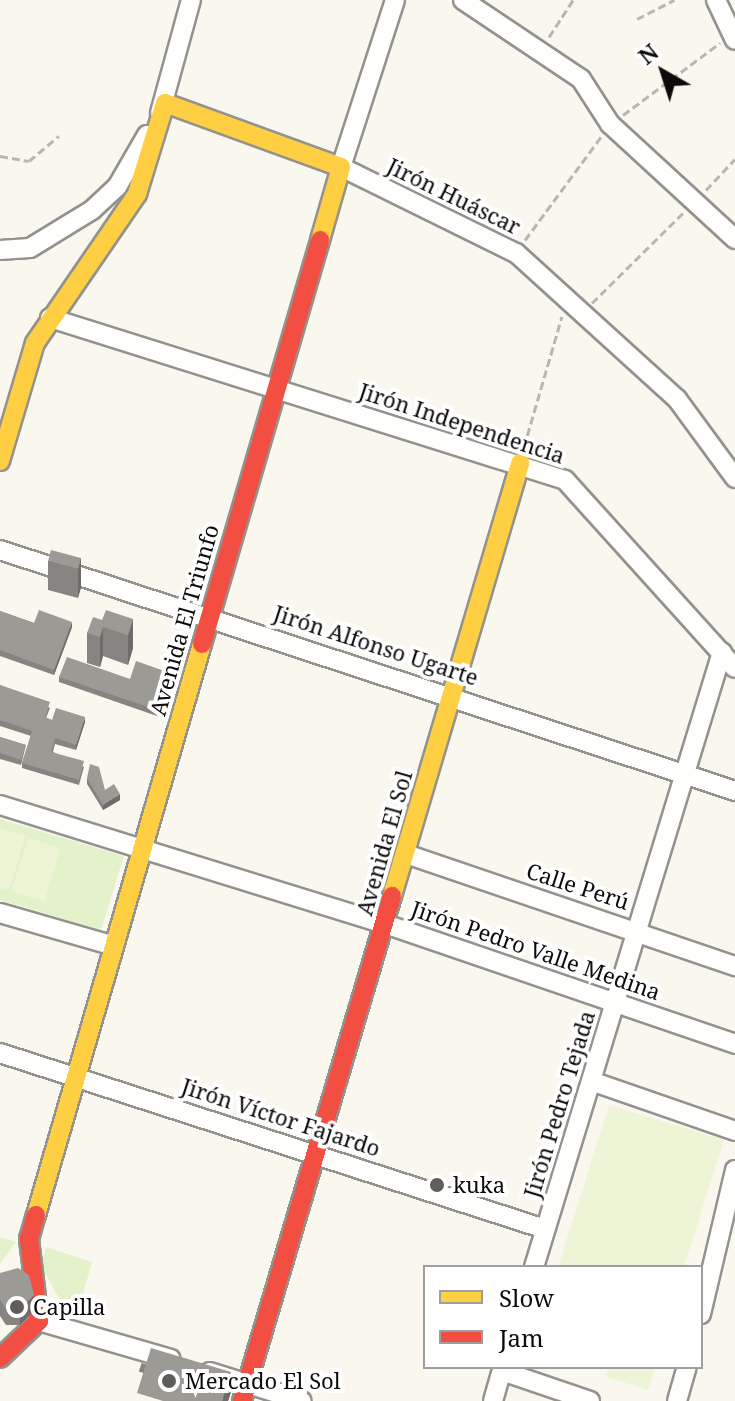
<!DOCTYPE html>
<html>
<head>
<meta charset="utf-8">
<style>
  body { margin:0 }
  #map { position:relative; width:735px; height:1401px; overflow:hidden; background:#faf7ef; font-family:"Noto Serif",serif }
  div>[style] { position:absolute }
  .green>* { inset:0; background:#e4f2cc }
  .pitch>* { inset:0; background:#eef5d7; transform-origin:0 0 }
  .path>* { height:3px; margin-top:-1.5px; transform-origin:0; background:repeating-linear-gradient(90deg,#b7b6b5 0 8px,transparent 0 12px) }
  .roads { filter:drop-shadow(2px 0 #93928e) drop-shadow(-2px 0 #93928e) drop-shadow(0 2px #93928e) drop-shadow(0 -2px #93928e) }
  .street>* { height:18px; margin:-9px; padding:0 9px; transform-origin:9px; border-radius:9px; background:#fefefd }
  .slow>* { height:18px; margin:-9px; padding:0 9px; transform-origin:9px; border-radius:9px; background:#ffcf43 }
  .jam>* { height:18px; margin:-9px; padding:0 9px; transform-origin:9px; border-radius:9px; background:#f24e42 }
  .wall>* { inset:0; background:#868480; transform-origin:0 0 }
  .shaded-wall>* { inset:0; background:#6d6c68 }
  .building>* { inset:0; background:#9c9a95; transform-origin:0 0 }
  .dots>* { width:22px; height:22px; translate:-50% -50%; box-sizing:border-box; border:4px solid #fff; border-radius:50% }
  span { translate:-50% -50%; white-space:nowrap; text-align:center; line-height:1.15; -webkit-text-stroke:8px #fff; paint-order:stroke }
  .street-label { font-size:22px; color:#0c0c0c }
  .poi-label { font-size:22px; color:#0c0c0c }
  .left { translate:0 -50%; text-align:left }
  .legend { position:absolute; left:423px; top:1265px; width:280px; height:104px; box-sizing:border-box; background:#fff; border:2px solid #9e9e9e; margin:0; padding:10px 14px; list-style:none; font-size:24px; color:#0c0c0c }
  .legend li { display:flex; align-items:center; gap:16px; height:40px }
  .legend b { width:40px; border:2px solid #9e9e9e }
  .north { position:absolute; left:623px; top:32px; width:80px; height:80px; -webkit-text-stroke:6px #fff; paint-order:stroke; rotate:321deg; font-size:22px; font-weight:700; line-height:32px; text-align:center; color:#0c0c0c }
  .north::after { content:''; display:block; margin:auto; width:28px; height:36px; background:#0c0c0c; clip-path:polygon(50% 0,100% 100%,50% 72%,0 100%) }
</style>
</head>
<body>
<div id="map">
  <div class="green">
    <i style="clip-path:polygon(0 819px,124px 856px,101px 930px,0 900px)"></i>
    <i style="clip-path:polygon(0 1237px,16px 1242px,0 1264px)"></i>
    <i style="clip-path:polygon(46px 1247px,92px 1262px,78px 1312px,65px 1309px,41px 1266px)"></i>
  </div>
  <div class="pitch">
    <i style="clip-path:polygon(0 828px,25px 836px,9px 890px,0 888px)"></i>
    <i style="left:28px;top:838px;width:34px;height:56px;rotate:17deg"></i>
    <i style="clip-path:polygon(609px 1105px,724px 1140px,684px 1267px,558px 1267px)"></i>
    <i style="clip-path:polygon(609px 1367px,655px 1367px,648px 1390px,606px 1377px)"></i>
  </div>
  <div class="path">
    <i style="left:637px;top:19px;width:42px;rotate:-27.2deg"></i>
    <i style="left:549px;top:37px;width:44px;rotate:-57deg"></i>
    <i style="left:623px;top:115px;width:121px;rotate:-36.6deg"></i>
    <i style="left:0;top:156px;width:29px;rotate:10deg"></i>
    <i style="left:29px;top:161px;width:39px;rotate:-40deg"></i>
    <i style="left:706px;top:190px;width:42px;rotate:-46.9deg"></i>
    <i style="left:525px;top:240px;width:128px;rotate:-53.6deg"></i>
    <i style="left:592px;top:303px;width:128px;rotate:-44.7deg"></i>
    <i style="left:524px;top:447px;width:136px;rotate:-73.8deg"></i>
  </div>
  <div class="roads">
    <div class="street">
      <i style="left:395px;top:0;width:176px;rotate:107.9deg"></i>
      <i style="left:341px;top:167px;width:195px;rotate:26.2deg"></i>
      <i style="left:516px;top:253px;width:217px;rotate:42.2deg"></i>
      <i style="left:677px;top:399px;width:98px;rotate:53.7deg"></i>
      <i style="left:463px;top:0;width:142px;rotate:33.8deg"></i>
      <i style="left:581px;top:79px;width:54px;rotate:57.2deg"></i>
      <i style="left:610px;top:124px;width:170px;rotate:42.6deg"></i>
      <i style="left:716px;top:0;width:44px;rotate:64.6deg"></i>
      <i style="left:160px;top:113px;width:117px;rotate:-74.7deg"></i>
      <i style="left:0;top:250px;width:30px;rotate:-4deg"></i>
      <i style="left:30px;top:248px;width:73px;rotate:-31.5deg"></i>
      <i style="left:92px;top:210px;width:34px;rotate:-43deg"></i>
      <i style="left:117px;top:187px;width:60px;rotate:-60deg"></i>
      <i style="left:50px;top:318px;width:540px;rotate:17.46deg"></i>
      <i style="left:565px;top:480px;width:253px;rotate:47.9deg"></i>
      <i style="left:0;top:550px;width:774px;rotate:18.15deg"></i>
      <i style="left:0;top:805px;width:403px;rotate:17.2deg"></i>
      <i style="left:385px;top:924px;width:370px;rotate:18.9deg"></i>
      <i style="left:406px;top:854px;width:348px;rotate:18.8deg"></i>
      <i style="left:0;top:913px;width:119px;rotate:16.1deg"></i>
      <i style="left:0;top:1053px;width:573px;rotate:17.9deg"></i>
      <i style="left:591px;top:1081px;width:152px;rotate:19.1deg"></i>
      <i style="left:534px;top:1267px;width:643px;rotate:-73deg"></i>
      <i style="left:701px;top:1314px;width:148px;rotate:-76.7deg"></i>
      <i style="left:39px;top:1321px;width:137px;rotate:16.1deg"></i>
      <i style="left:502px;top:1371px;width:93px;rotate:18.8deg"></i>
      <i style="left:210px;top:1372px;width:96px;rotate:17.5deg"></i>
      <i style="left:493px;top:1401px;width:35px;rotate:-74deg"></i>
      <i style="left:677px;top:1401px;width:35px;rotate:-74deg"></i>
    </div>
    <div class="slow">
      <i style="left:0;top:461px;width:123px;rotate:-73.5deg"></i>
      <i style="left:35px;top:343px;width:181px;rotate:-55.6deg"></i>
      <i style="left:137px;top:194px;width:95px;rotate:-72.9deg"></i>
      <i style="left:165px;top:103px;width:187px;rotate:20deg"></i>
      <i style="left:341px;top:167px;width:76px;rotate:106deg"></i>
      <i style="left:392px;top:896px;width:452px;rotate:-73.5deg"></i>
      <i style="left:36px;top:1215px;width:595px;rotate:-73.79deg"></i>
    </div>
    <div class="jam">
      <i style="left:202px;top:644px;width:421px;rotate:-73.7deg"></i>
      <i style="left:0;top:1358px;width:54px;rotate:-43.5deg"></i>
      <i style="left:39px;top:1321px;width:83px;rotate:-97deg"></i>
      <i style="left:29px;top:1239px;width:25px;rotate:-74deg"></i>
      <i style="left:242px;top:1401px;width:527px;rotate:-73.46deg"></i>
    </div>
  </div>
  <div class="wall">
    <i style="clip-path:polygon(81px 558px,81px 587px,78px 598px,48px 590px,48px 561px)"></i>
    <i style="clip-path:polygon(0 611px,34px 623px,72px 627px,54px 675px,0 656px)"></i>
    <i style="clip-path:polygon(133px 619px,133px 648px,128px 665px,103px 656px,100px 667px,87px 663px,87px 633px,102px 620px)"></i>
    <i style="clip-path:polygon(59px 677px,130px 679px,170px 678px,157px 716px,59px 682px)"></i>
    <i style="clip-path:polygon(0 685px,50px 708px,46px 718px,52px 720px,85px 722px,76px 750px,55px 744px,53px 752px,84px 767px,79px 785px,22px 768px,22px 763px,31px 736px,0 726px)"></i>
    <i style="clip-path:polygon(0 737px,26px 745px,21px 765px,0 759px)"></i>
    <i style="clip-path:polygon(87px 778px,120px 800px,103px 810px,87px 784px)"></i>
    <i style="clip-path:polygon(0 1273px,34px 1310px,20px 1325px,6px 1325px,0 1316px)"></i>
    <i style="left:231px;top:1392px;width:9px;height:94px;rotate:108deg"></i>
  </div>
  <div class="shaded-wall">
    <i style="clip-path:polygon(81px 558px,81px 587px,78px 598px,78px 569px)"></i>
    <i style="clip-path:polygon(133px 619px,133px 648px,128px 665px,128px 635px)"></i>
    <i style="clip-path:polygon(72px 622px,72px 627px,54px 675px,54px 670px)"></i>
    <i style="clip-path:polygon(103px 627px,103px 656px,100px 667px,100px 637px)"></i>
    <i style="clip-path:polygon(170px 673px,170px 678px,157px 716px,157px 710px)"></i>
    <i style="clip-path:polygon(85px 717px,85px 722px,76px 750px,76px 745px)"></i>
    <i style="clip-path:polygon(120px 794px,120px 800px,103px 810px,103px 805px)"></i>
    <i style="clip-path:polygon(34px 1295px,34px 1310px,20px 1325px,20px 1310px)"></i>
    <i style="clip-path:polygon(231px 1372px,231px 1392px,228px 1401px,222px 1401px)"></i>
  </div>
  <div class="building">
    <i style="left:51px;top:550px;width:31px;height:11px;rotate:15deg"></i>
    <i style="clip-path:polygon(39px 610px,72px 622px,54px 670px,0 650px,0 611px,34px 623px)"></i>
    <i style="clip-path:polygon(106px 610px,133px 619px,128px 635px,103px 627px,100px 637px,87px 633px,93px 617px,102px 620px)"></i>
    <i style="clip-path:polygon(67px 657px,130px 679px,136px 661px,170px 673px,157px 710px,59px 677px)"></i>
    <i style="clip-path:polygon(0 685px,50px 702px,45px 717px,52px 720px,56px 708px,85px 717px,76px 745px,55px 738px,51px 752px,84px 761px,79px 780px,22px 763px,32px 731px,0 720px)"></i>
    <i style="clip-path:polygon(0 737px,26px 745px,21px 760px,0 753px)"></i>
    <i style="clip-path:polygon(90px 764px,99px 767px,105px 790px,114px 784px,120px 794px,103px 805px,87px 778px)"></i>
    <i style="clip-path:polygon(18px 1268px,29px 1275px,34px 1295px,20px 1310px,6px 1309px,0 1300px,0 1273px)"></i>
    <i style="clip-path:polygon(151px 1348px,231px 1372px,222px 1401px,163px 1401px,137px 1393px)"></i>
  </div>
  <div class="dots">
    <i style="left:437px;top:1185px;background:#5f5e5b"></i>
    <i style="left:17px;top:1307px;background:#5f5e5b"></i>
    <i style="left:169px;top:1381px;background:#5f5e5b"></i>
  </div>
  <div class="street-label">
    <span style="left:454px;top:196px;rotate:26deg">Jirón Huáscar</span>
    <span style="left:462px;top:423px;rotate:18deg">Jirón Independencia</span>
    <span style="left:184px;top:620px;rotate:-74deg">Avenida El Triunfo</span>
    <span style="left:376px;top:645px;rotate:18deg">Jirón Alfonso Ugarte</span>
    <span style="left:384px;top:843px;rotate:-74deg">Avenida El Sol</span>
    <span style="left:578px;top:886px;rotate:18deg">Calle Perú</span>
    <span style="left:536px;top:950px;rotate:19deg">Jirón Pedro Valle Medina</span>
    <span style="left:559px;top:1104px;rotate:-73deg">Jirón Pedro Tejada</span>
    <span style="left:281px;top:1117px;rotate:18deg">Jirón Víctor Fajardo</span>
  </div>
  <div class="poi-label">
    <span class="left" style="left:453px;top:1185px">kuka</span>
    <span class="left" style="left:33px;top:1307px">Capilla</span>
    <span class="left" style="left:185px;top:1381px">Mercado El Sol</span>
  </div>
  <ul class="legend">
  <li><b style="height:10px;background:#ffcf43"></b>Slow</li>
  <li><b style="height:10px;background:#f24e42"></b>Jam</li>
  </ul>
  <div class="north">N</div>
</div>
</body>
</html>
